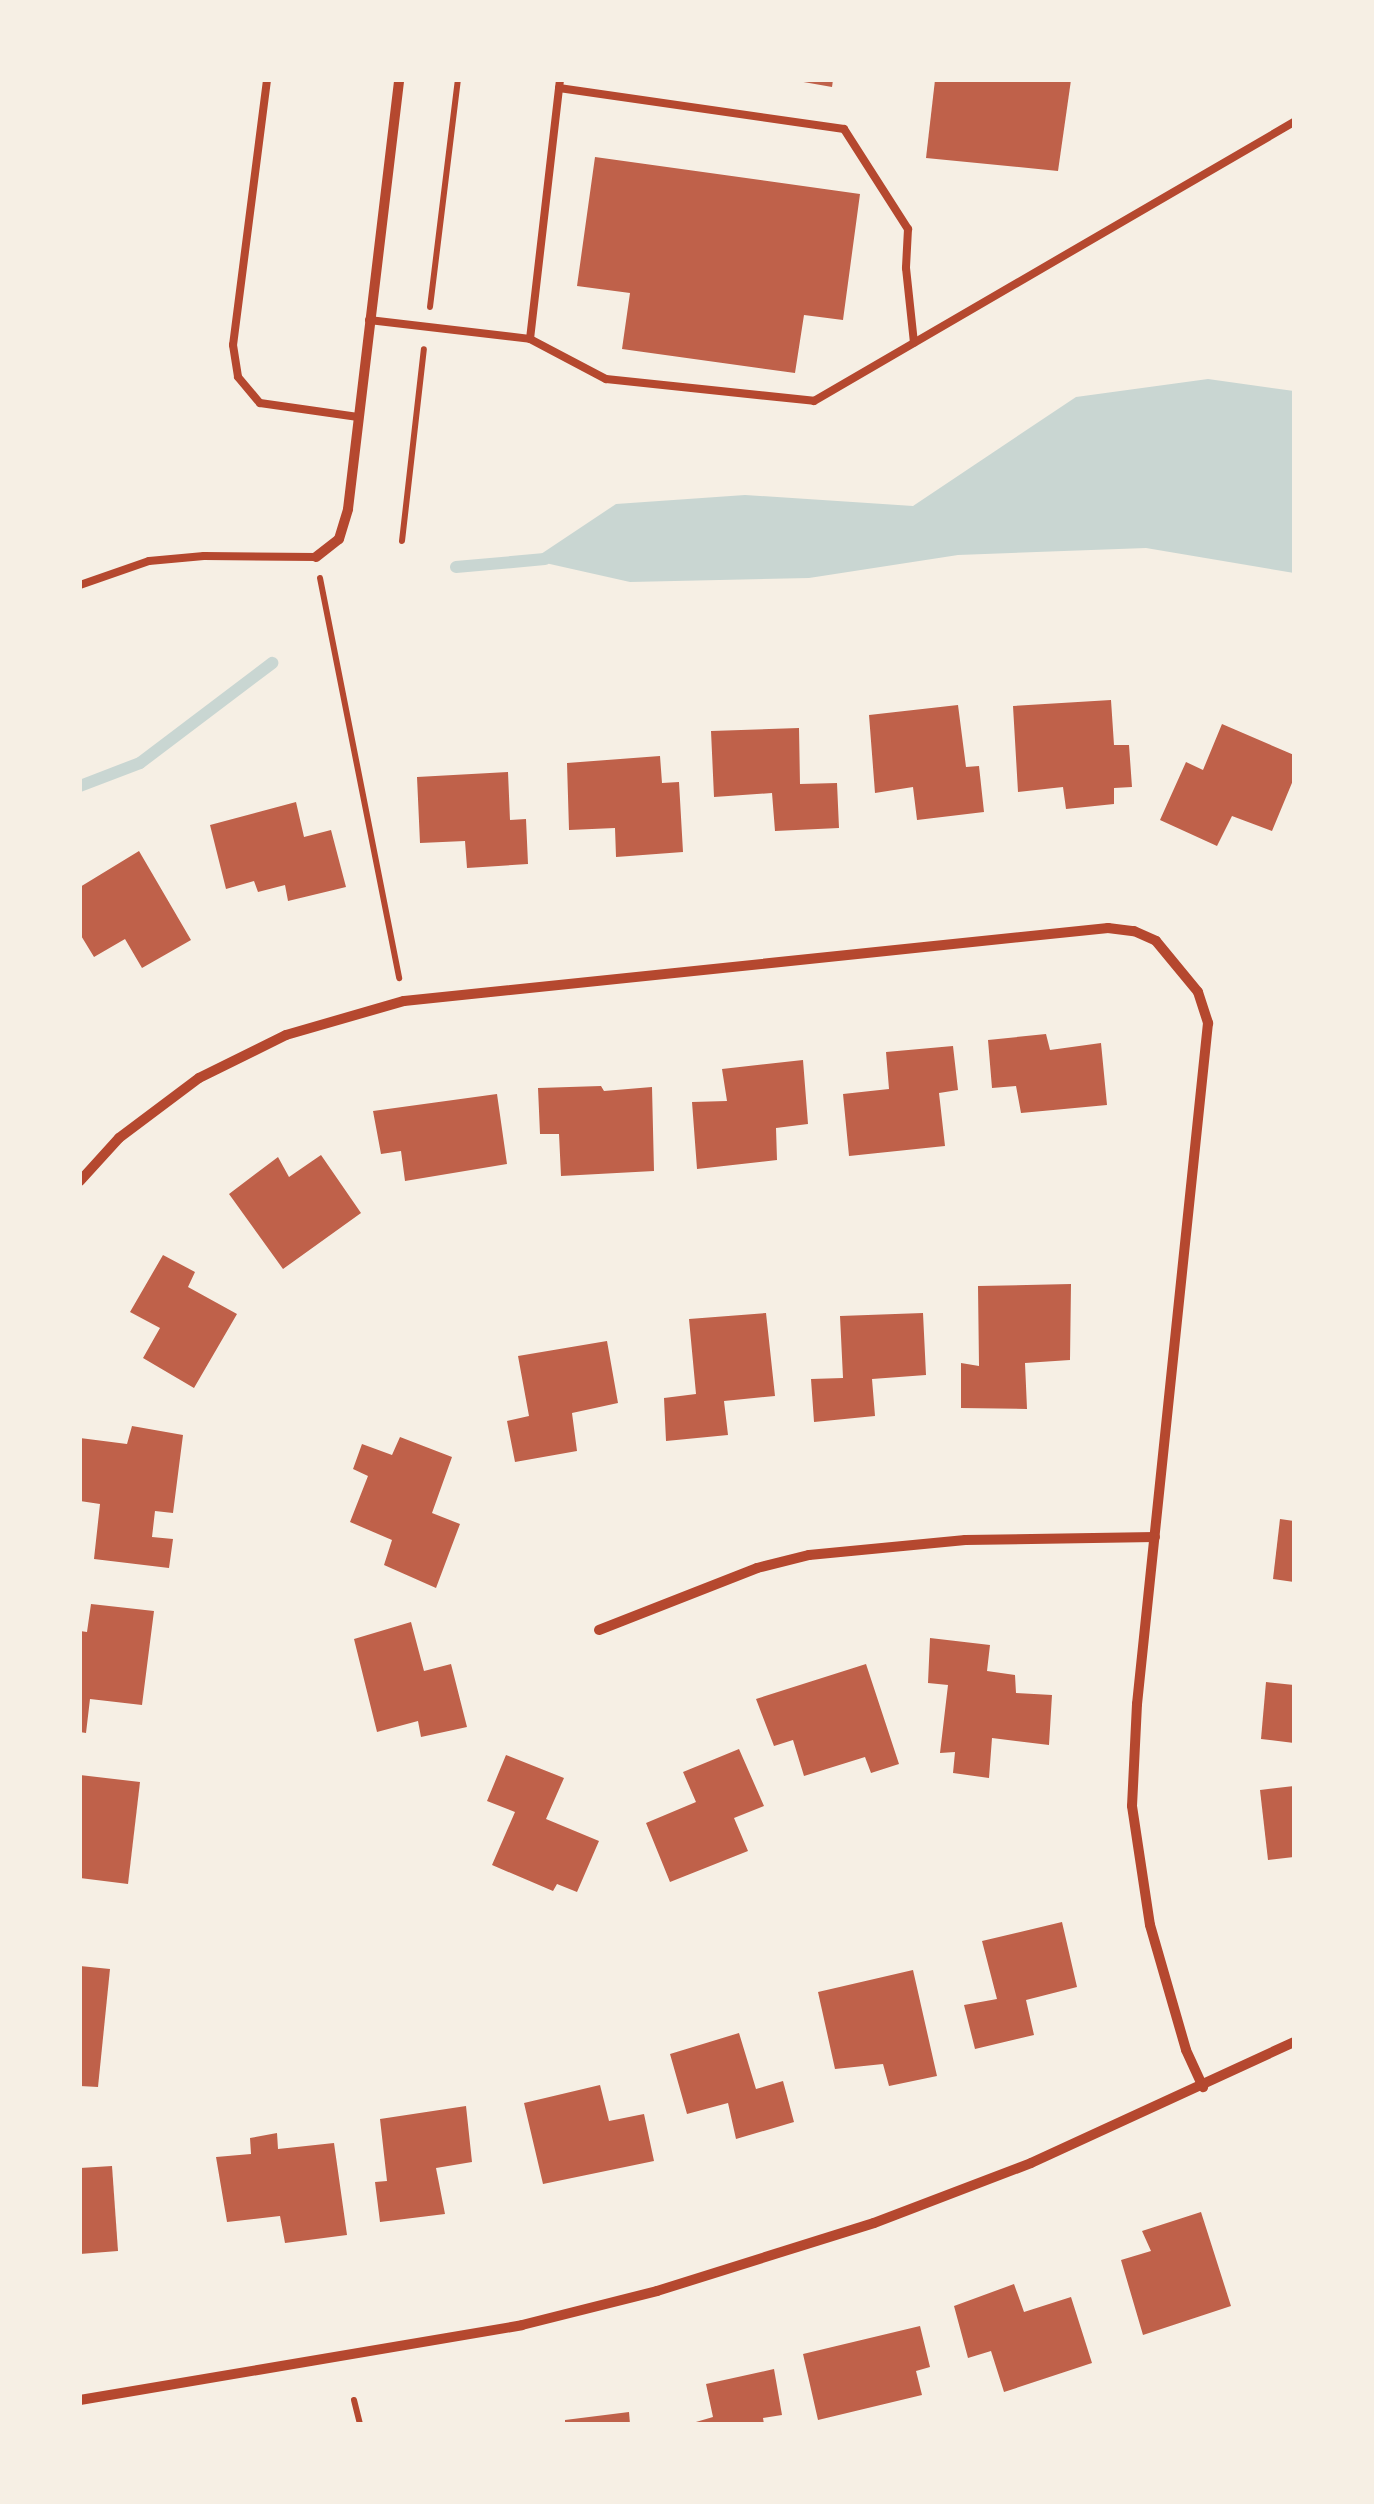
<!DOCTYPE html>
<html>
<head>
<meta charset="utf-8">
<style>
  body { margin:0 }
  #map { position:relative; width:1374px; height:2504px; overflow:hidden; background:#f6efe4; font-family:Lato,sans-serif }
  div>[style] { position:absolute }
  .water>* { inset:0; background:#c9d6d2 }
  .stream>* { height:12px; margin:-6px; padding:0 6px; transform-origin:6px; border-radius:6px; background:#c9d6d2 }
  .building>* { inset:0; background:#bf614a }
  .path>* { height:6px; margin:-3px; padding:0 3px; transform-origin:3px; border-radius:3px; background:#b5482f }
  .service>* { height:8px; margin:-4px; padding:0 4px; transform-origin:4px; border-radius:4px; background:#b5482f }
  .minor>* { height:10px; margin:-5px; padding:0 5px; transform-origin:5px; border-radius:5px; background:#b5482f }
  span { translate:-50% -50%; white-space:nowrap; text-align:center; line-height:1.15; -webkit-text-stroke:9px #f6efe4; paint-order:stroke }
  .frame { position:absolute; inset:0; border:82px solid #f6efe4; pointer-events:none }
</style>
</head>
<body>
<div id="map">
  <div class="water">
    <i style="clip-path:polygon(1208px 379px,1294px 391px,1294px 573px,1146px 548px,958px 555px,809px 578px,630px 582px,532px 560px,616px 504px,745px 495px,913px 506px,1076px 397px)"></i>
  </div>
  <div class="stream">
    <i style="left:456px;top:567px;width:89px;rotate:-5.1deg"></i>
    <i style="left:80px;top:786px;width:64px;rotate:-21deg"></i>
    <i style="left:140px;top:763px;width:166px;rotate:-37.1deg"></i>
  </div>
  <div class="building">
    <i style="clip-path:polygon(792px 80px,833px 80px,832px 87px)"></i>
    <i style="clip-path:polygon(935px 80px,1071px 80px,1058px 171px,926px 158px)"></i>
    <i style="clip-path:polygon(595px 157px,860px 194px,843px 320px,804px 315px,795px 373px,622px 349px,630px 293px,577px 286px)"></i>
    <i style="clip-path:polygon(1111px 700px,1114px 745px,1129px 745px,1132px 787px,1114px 788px,1114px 804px,1066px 809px,1063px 787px,1018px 792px,1013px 706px)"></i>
    <i style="clip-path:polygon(958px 705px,966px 767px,979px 766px,984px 812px,917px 820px,913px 787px,875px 793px,869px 715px)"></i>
    <i style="clip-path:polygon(1222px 724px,1294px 755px,1294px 778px,1272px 831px,1232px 816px,1217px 846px,1160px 820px,1186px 762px,1203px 770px)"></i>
    <i style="clip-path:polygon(799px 728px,800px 784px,837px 783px,839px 828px,775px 831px,772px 793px,714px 797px,711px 731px)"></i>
    <i style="clip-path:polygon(660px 756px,662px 783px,679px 782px,683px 852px,616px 857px,615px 828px,569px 830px,567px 763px)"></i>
    <i style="clip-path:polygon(508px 772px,510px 820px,526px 819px,528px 864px,467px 868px,465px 841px,420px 843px,417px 777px)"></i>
    <i style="clip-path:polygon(296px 802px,304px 837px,331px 830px,346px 887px,288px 901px,285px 885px,258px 892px,254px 881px,226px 889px,210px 825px)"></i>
    <i style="clip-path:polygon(139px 851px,191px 940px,142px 968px,125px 939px,94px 957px,80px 934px,80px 887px)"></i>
    <i style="clip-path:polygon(1046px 1034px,1050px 1050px,1101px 1043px,1107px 1105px,1021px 1113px,1016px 1086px,992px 1088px,988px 1040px)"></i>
    <i style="clip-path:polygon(953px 1046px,958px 1090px,939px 1093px,945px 1146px,849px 1156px,843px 1094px,889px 1089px,886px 1052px)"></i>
    <i style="clip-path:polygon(803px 1060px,808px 1124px,776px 1128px,777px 1160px,697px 1169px,692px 1102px,727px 1101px,722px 1069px)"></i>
    <i style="clip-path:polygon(601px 1086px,604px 1091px,652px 1087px,654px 1171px,561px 1176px,559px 1134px,540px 1134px,538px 1088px)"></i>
    <i style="clip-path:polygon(497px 1094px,507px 1164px,405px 1181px,401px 1151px,381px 1154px,373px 1111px)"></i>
    <i style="clip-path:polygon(321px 1155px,361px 1213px,283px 1269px,229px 1194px,278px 1157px,289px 1177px)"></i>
    <i style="clip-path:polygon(163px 1255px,195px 1272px,188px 1287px,237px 1314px,194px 1388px,143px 1358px,160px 1328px,130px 1312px)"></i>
    <i style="clip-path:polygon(1071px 1284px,1070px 1360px,1025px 1363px,1027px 1409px,961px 1408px,961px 1363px,979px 1366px,978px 1286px)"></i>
    <i style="clip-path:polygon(766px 1313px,775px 1396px,724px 1401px,728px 1435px,666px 1441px,664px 1398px,696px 1394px,689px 1319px)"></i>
    <i style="clip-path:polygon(923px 1313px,926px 1375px,872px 1379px,875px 1416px,814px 1422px,811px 1379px,843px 1378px,840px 1316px)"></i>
    <i style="clip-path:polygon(607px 1341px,618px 1403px,572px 1413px,577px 1451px,515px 1462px,507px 1421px,529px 1416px,518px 1356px)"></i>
    <i style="clip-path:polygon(132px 1426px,183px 1435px,173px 1513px,155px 1511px,152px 1537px,173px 1539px,169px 1568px,94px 1559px,100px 1504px,80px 1501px,80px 1438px,127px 1444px)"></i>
    <i style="clip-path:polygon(400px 1437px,452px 1457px,432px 1513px,460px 1524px,436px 1588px,384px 1565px,392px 1540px,350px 1522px,368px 1476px,353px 1469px,362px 1444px,392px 1455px)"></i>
    <i style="clip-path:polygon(1280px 1519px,1294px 1521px,1294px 1582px,1273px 1579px)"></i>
    <i style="clip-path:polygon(91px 1604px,154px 1611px,142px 1705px,90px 1699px,86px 1733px,80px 1732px,80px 1631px,87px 1632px)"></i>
    <i style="clip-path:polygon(411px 1622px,424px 1671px,451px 1664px,467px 1727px,421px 1737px,418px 1721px,377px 1732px,354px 1639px)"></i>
    <i style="clip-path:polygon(930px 1638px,990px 1645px,987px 1671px,1015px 1675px,1016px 1693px,1052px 1695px,1049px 1745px,992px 1738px,989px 1778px,953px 1773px,955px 1752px,940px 1753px,948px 1685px,928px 1683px)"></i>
    <i style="clip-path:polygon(866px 1664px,899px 1764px,871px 1773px,865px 1757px,804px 1776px,793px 1740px,774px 1746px,756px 1699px)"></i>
    <i style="clip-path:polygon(1266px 1682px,1294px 1685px,1294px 1743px,1261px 1739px)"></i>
    <i style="clip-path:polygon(739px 1749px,764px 1806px,734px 1818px,748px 1851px,670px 1882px,646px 1823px,696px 1802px,683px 1772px)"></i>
    <i style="clip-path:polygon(506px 1755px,564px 1778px,546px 1819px,599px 1841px,577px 1892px,557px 1884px,553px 1891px,492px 1865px,515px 1812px,487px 1801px)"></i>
    <i style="clip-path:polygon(80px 1775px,140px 1782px,128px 1884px,80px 1878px)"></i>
    <i style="clip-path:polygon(1294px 1786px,1294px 1857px,1268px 1860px,1260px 1790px)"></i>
    <i style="clip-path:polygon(1062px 1922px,1077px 1987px,1026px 2000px,1034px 2035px,975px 2049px,964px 2005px,997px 1999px,982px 1941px)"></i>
    <i style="clip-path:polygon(80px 1966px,110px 1969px,98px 2087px,80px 2086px)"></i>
    <i style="clip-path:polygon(913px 1970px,937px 2076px,889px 2086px,883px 2064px,835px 2069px,818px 1992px)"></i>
    <i style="clip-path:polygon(739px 2033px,756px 2089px,783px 2081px,794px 2122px,736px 2139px,728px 2103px,687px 2114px,670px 2054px)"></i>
    <i style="clip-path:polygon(600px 2085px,609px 2121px,644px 2114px,654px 2161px,543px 2184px,524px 2103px)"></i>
    <i style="clip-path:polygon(466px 2106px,472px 2162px,436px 2168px,445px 2214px,380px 2222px,375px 2182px,387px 2181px,380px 2119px)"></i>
    <i style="clip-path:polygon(277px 2133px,278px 2149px,334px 2143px,347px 2235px,285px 2243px,280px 2216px,227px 2222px,216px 2157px,251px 2154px,250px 2138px)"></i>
    <i style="clip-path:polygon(112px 2166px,118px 2251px,80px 2254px,80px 2168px)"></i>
    <i style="clip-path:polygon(1201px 2212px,1231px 2306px,1143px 2335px,1121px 2260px,1151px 2251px,1142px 2231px)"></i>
    <i style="clip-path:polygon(1014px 2284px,1024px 2312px,1071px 2297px,1092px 2363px,1004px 2392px,991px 2351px,968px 2358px,954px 2306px)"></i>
    <i style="clip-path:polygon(920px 2326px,930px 2367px,916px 2371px,922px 2395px,818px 2420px,803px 2354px)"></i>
    <i style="clip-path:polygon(774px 2369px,782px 2415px,763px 2418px,764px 2424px,689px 2424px,713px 2417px,706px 2384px)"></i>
    <i style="clip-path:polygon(629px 2412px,630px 2424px,565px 2424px,565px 2420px)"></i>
  </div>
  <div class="path">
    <i style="left:430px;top:307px;width:229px;rotate:-83deg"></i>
    <i style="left:402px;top:541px;width:193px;rotate:-83.5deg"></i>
    <i style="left:320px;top:578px;width:408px;rotate:78.8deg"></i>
    <i style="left:354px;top:2400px;width:25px;rotate:76deg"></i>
  </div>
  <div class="service">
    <i style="left:267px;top:80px;width:267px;rotate:97.3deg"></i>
    <i style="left:233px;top:345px;width:32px;rotate:81deg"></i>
    <i style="left:238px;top:377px;width:34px;rotate:50deg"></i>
    <i style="left:260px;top:403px;width:99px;rotate:8.1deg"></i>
    <i style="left:559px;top:88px;width:288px;rotate:8.2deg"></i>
    <i style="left:844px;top:129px;width:119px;rotate:57.4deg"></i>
    <i style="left:908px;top:229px;width:39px;rotate:93deg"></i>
    <i style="left:906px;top:268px;width:75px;rotate:83.9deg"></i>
    <i style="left:369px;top:320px;width:162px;rotate:6.7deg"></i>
    <i style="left:530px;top:339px;width:86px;rotate:27.8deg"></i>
    <i style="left:606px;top:379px;width:209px;rotate:6deg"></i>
    <i style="left:814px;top:401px;width:555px;rotate:-30.17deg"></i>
    <i style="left:530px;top:339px;width:261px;rotate:-83.4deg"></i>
    <i style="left:80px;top:585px;width:73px;rotate:-19.2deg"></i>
    <i style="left:149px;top:561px;width:55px;rotate:-5.2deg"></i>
    <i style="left:204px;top:556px;width:112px;rotate:0.5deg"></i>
  </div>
  <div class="minor">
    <i style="left:316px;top:557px;width:29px;rotate:-38deg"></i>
    <i style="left:339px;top:539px;width:31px;rotate:-73deg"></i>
    <i style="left:348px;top:509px;width:432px;rotate:-83.2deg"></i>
    <i style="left:80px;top:1181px;width:58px;rotate:-47.8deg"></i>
    <i style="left:119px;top:1138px;width:100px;rotate:-36.9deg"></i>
    <i style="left:199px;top:1078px;width:97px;rotate:-26.3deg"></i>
    <i style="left:286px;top:1035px;width:123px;rotate:-16.1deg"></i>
    <i style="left:404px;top:1001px;width:708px;rotate:-5.92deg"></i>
    <i style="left:1108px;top:928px;width:26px;rotate:7deg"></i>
    <i style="left:1134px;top:931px;width:24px;rotate:24deg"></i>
    <i style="left:1156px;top:941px;width:66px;rotate:50.5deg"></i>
    <i style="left:1198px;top:992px;width:33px;rotate:72deg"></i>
    <i style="left:1208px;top:1023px;width:685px;rotate:95.95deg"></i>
    <i style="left:1137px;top:1704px;width:102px;rotate:92.8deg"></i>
    <i style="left:1132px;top:1806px;width:120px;rotate:81.4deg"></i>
    <i style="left:1150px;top:1925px;width:130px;rotate:73.9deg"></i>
    <i style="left:1186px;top:2050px;width:41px;rotate:65.3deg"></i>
    <i style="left:599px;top:1630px;width:170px;rotate:-21.4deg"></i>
    <i style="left:757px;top:1568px;width:54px;rotate:-14deg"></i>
    <i style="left:809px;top:1555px;width:157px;rotate:-5.5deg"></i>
    <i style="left:965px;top:1540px;width:190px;rotate:-0.9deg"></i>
    <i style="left:80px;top:2400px;width:448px;rotate:-9.6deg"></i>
    <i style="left:522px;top:2325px;width:139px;rotate:-14.1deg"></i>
    <i style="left:657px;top:2291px;width:227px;rotate:-17.4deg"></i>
    <i style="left:874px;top:2223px;width:168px;rotate:-20.9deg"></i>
    <i style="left:1031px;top:2163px;width:289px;rotate:-24.7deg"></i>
  </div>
  <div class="frame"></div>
</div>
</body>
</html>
